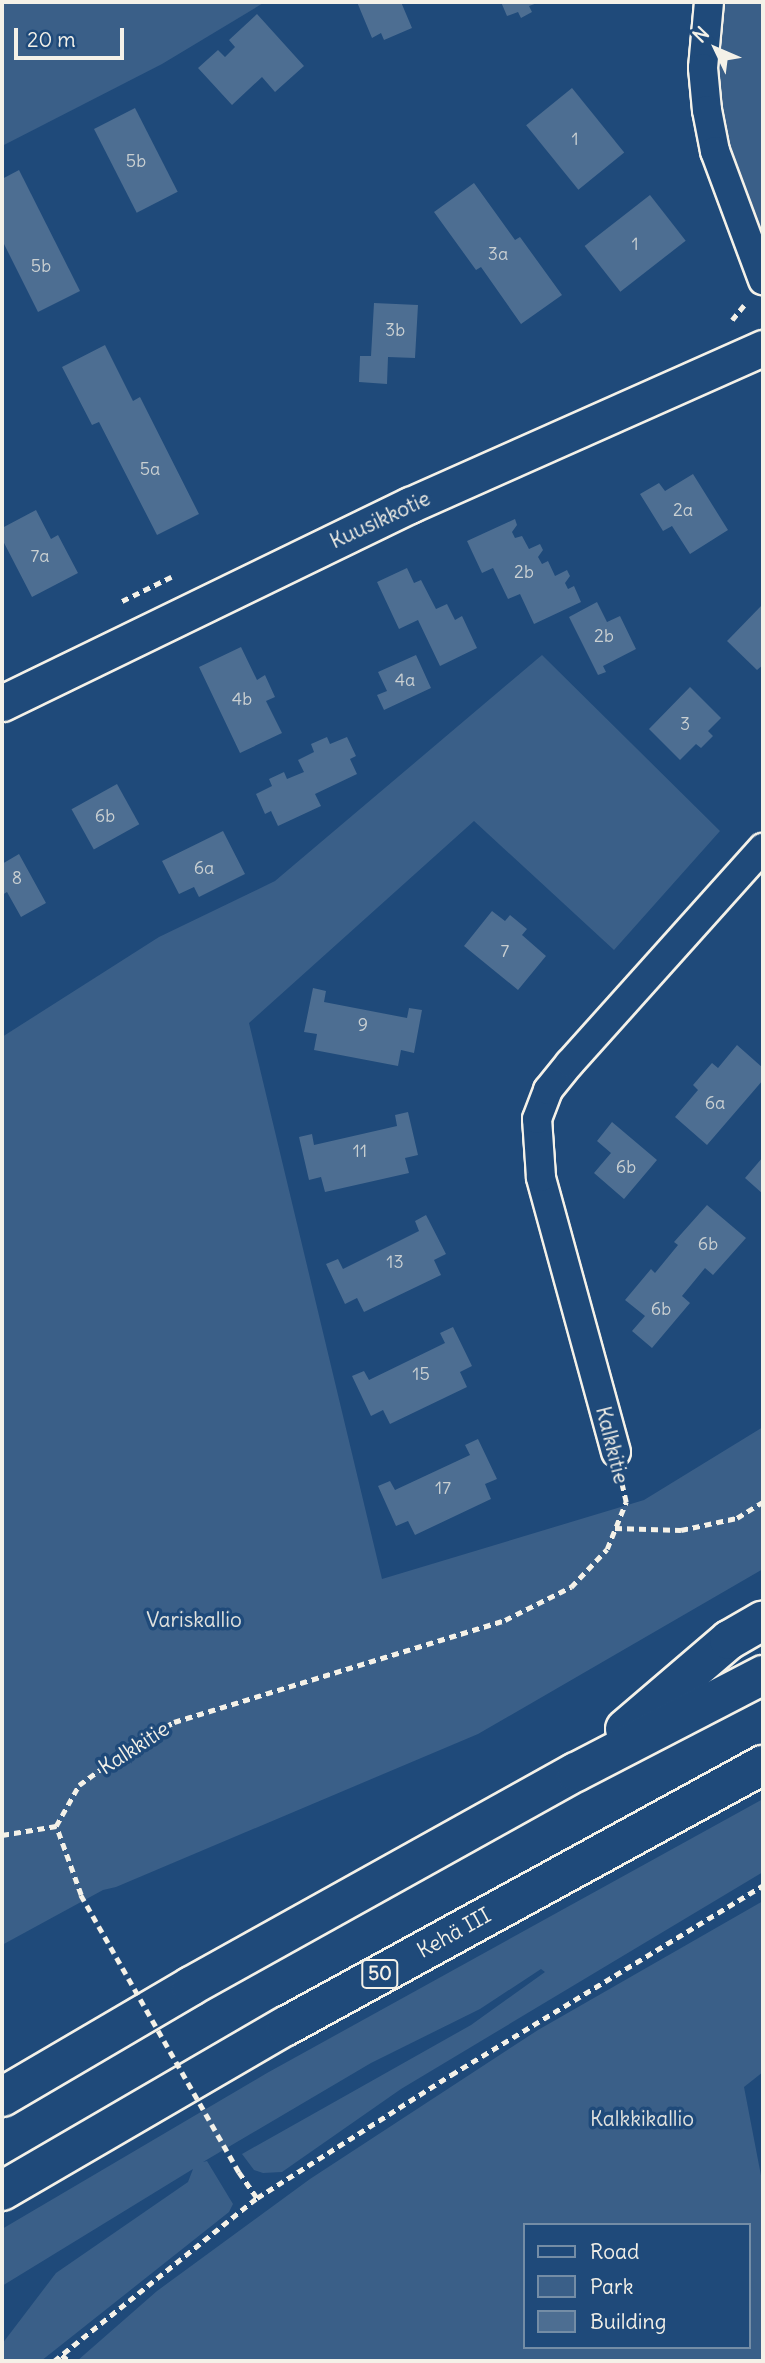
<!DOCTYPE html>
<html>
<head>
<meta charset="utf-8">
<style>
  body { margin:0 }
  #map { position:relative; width:765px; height:2363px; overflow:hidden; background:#1f4a7a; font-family:Delius,sans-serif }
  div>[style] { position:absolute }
  .green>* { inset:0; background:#3a5f88 }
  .building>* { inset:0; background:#4d6e92; transform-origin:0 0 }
  .path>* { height:4.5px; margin-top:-2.25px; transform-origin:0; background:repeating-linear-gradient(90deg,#f4f1e8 0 7px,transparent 0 12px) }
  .roads { filter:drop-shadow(2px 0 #f4f1e8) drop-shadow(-2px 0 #f4f1e8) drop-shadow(0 2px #f4f1e8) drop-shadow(0 -2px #f4f1e8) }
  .minor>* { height:28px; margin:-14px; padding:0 14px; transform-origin:14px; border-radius:14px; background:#1f4a7a }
  .tertiary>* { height:35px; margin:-17.5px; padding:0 17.5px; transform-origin:17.5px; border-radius:17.5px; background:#1f4a7a }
  .trunk>* { height:38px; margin:-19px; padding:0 19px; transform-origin:19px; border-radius:19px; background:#1f4a7a }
  .path-bridge>* { height:4.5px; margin-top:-2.25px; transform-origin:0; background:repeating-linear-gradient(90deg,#f4f1e8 0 7px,transparent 0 12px) }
  span { translate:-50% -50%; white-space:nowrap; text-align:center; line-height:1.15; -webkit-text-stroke:7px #1f4a7a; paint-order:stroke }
  .number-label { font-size:18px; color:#cad0d2 }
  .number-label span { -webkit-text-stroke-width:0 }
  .shield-label span { padding:2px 5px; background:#1f4a7a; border:2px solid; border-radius:5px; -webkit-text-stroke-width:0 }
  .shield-label { font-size:19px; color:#f4f1e8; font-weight:700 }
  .street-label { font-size:21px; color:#f4f1e8 }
  .park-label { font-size:21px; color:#e1e2de }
  .frame { position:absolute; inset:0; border:4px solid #f4f1e8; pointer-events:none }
  .legend { position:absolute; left:523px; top:2223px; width:228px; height:126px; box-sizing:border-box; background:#1f4a7a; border:2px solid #748da6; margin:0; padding:9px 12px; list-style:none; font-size:21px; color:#f4f1e8 }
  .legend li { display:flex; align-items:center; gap:14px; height:35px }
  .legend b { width:35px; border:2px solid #748da6 }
  .north { position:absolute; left:681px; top:14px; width:70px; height:70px; -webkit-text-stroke:5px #1f4a7a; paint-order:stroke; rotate:314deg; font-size:19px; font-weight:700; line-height:28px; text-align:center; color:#f4f1e8 }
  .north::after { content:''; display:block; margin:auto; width:24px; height:32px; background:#f4f1e8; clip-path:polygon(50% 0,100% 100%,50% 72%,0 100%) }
  .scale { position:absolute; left:14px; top:28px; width:110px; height:32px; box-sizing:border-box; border:4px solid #f4f1e8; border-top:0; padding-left:9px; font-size:21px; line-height:24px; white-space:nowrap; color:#f4f1e8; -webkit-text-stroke:5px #1f4a7a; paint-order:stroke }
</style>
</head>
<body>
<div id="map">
  <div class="green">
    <i style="clip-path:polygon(2px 2px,265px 2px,162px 64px,2px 146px)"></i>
    <i style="clip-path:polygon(720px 2px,763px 2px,763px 236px,722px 123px,717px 44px)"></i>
    <i style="clip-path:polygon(542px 655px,720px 831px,614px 950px,474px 821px,249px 1023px,382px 1579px,644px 1500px,763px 1427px,763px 1569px,478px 1734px,116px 1887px,103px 1890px,2px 1945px,2px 1037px,159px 937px,275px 881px)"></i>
    <i style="clip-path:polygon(763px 1799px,763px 1872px,401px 2089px,282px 2172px,263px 2173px,254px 2170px,242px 2154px,471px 2025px,545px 1972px,541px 1969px,480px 2009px,371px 2063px,203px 2162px,207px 2161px,233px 2204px,229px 2212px,41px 2361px,2px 2361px,2px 2344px,56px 2273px,188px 2182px,193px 2169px,2px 2286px,2px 2229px,267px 2073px)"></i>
    <i style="clip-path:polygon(evenodd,763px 1901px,763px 2072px,744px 2087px,763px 2186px,763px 2361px,77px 2361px,157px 2291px,310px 2179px,538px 2030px,763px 1901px,525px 2225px,749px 2225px,749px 2347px,525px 2347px,525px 2225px)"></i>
  </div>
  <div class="building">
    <i style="clip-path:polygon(357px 2px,401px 2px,412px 28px,384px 40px,381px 33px,372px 38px)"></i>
    <i style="clip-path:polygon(501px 2px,540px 2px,529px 6px,532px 12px,521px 18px,518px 12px,507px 16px)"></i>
    <i style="clip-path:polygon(257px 14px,304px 66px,275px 92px,262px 77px,232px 105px,198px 68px,218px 50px,225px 57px,235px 47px,229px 40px)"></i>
    <i style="left:572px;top:88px;width:83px;height:59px;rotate:51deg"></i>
    <i style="left:135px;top:108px;width:94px;height:46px;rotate:63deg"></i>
    <i style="clip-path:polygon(19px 170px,80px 291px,38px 312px,2px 240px,2px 179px)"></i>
    <i style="clip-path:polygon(474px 183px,515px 240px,520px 237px,562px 295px,521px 324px,481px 267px,476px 270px,434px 212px)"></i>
    <i style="left:650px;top:195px;width:58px;height:83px;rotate:52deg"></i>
    <i style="clip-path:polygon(374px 303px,418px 305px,415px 358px,388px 357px,387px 384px,359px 382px,360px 356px,371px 356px)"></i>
    <i style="clip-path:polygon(105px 345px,133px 401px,140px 397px,199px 514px,157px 535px,99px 422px,92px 425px,62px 367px)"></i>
    <i style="clip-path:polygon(693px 474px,728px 530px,690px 554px,672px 526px,663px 531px,640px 494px,659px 483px,665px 491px)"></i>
    <i style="clip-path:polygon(36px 510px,51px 539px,58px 535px,78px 573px,32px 597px,2px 539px,2px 528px)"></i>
    <i style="clip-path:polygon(515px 519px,517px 525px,512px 532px,515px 538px,522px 536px,529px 549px,540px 544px,543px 550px,538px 557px,542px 564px,548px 561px,555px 576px,567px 570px,570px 576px,565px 583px,568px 589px,574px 586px,581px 602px,534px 624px,520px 594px,508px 599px,493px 568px,482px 573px,467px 541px)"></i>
    <i style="clip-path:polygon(407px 568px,414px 583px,421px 580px,436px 609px,447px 604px,455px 620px,462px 616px,477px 648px,440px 666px,418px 620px,399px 629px,377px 582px)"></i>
    <i style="clip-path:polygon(597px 602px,607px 622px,620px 616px,636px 649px,603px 666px,606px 672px,598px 675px,569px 617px)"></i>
    <i style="clip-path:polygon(763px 604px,763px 665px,757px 670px,727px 641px)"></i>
    <i style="clip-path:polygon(241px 647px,257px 680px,265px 675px,275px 697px,266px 701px,282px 733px,240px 753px,199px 667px)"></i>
    <i style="clip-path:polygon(416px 655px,431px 688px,384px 710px,377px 695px,387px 691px,378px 672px)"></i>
    <i style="clip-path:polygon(690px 687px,721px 718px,708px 731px,713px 736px,701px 748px,696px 744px,680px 760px,649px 729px)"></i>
    <i style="clip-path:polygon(327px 737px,330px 744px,347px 737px,356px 756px,350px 759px,357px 774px,315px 794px,321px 806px,278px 826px,271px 811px,265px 814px,256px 794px,272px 786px,269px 779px,284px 772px,287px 779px,304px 772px,298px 760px,314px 752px,311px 744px)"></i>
    <i style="left:117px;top:784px;width:46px;height:52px;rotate:61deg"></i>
    <i style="clip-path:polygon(223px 831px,245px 874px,199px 897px,194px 887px,179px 894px,162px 861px)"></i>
    <i style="clip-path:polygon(19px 854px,46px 903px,21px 917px,7px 892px,2px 895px,2px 864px)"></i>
    <i style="clip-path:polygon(492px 911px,505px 921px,510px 915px,527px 929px,522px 935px,546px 956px,518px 990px,464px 946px)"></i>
    <i style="clip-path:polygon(313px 988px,326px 991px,324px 1002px,407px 1018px,409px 1008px,422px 1010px,414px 1053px,401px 1050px,398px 1066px,314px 1050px,317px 1034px,304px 1032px)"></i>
    <i style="clip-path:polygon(737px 1045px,763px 1068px,763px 1080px,707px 1145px,675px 1117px,698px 1090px,693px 1085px,712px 1063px,718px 1068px)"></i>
    <i style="clip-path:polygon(408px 1112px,418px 1155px,405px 1158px,409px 1173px,325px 1192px,321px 1177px,309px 1180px,299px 1137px,312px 1134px,314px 1145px,397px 1126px,395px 1115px)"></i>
    <i style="clip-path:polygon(612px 1122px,657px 1160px,624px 1199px,594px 1173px,611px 1153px,597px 1141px)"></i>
    <i style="clip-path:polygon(763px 1157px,763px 1194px,745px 1178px)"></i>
    <i style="clip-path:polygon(707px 1205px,746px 1238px,713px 1275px,705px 1268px,682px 1296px,690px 1303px,652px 1348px,632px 1331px,645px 1316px,625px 1300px,651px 1269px,655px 1273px,678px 1245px,674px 1242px)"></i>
    <i style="clip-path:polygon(426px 1215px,446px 1254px,434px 1260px,441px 1275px,364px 1312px,357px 1298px,345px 1304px,326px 1264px,338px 1259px,343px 1269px,419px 1231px,415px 1221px)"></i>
    <i style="clip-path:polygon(453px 1327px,472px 1366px,460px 1372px,467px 1387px,390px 1424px,383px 1410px,371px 1416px,352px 1376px,364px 1371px,369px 1380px,445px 1343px,440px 1333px)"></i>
    <i style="clip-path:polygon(478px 1439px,497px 1479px,485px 1484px,491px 1499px,415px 1535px,408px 1521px,396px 1526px,378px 1486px,390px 1481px,395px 1490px,470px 1455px,465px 1445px)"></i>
  </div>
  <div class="path">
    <i style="left:732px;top:320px;width:19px;rotate:-51deg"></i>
    <i style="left:122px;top:601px;width:55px;rotate:-26.1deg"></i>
    <i style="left:615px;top:1528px;width:66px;rotate:1.7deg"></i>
    <i style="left:681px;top:1530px;width:57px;rotate:-12.1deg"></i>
    <i style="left:737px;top:1518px;width:31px;rotate:-32deg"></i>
    <i style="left:2px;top:1835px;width:55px;rotate:-9.5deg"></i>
    <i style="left:81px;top:1895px;width:73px;rotate:-109.9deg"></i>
    <i style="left:56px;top:1826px;width:47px;rotate:-60.7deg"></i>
    <i style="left:79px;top:1785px;width:68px;rotate:-36deg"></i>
    <i style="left:134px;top:1745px;width:46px;rotate:-29.9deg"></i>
    <i style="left:174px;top:1722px;width:346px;rotate:-17.1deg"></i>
    <i style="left:505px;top:1620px;width:74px;rotate:-26.6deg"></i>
    <i style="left:571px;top:1587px;width:52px;rotate:-46.5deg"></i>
    <i style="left:607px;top:1549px;width:51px;rotate:-68deg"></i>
    <i style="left:626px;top:1502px;width:18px;rotate:-103deg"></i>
    <i style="left:239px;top:2172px;width:32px;rotate:55deg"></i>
    <i style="left:62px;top:2355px;width:9px;rotate:41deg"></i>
    <i style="left:54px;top:2361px;width:260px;rotate:-38.8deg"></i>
    <i style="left:257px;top:2198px;width:230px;rotate:-32.4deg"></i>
    <i style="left:451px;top:2075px;width:365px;rotate:-31.3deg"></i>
  </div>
  <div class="roads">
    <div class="minor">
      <i style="left:709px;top:2px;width:66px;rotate:95.2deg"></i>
      <i style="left:703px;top:68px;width:42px;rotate:84.6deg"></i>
      <i style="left:707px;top:110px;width:42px;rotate:79deg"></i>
      <i style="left:715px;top:151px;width:138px;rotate:69.6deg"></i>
      <i style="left:616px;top:1452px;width:285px;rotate:-105.3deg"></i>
      <i style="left:541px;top:1177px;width:58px;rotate:-93.9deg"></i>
      <i style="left:537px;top:1119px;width:31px;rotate:-69deg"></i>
      <i style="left:548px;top:1090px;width:35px;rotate:-51deg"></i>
      <i style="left:570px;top:1063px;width:289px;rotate:-48.1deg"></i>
    </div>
    <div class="tertiary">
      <i style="left:2px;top:703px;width:454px;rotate:-25.9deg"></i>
      <i style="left:410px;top:505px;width:386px;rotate:-24deg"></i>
    </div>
    <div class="trunk">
      <i style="left:625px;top:1729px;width:137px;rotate:-40.6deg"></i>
      <i style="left:729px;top:1640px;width:39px;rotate:-30deg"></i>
      <i style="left:2px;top:2097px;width:219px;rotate:-30.4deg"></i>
      <i style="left:191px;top:1986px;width:440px;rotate:-29.1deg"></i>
      <i style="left:576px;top:1772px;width:211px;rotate:-27.4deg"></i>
      <i style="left:2px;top:2191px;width:328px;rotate:-30.2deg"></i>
      <i style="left:286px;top:2026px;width:544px;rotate:-28.69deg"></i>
    </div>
  </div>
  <div class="path-bridge">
    <i style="left:81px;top:1895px;width:319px;rotate:60.3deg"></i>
  </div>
  <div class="number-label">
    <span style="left:575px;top:139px">1</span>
    <span style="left:136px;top:161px">5b</span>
    <span style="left:635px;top:244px">1</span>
    <span style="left:498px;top:254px">3a</span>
    <span style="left:41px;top:266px">5b</span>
    <span style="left:395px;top:330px">3b</span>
    <span style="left:150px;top:469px">5a</span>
    <span style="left:683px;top:510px">2a</span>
    <span style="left:40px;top:556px">7a</span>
    <span style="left:524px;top:572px">2b</span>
    <span style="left:604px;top:636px">2b</span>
    <span style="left:405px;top:680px">4a</span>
    <span style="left:242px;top:699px">4b</span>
    <span style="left:685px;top:724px">3</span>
    <span style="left:105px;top:816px">6b</span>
    <span style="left:204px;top:868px">6a</span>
    <span style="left:17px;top:878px">8</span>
    <span style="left:505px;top:951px">7</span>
    <span style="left:363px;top:1025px">9</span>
    <span style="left:715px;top:1103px">6a</span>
    <span style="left:360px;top:1151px">11</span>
    <span style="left:626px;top:1167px">6b</span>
    <span style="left:708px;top:1244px">6b</span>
    <span style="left:395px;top:1262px">13</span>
    <span style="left:661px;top:1309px">6b</span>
    <span style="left:421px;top:1374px">15</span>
    <span style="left:443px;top:1488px">17</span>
  </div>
  <div class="shield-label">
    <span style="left:380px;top:1974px">50</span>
  </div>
  <div class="street-label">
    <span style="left:380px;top:520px;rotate:-25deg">Kuusikkotie</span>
    <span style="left:612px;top:1445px;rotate:76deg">Kalkkitie</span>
    <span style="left:134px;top:1748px;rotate:-33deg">Kalkkitie</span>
    <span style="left:454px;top:1933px;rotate:-29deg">Kehä III</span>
  </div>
  <div class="park-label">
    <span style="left:194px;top:1620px">Variskallio</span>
    <span style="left:642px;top:2119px">Kalkkikallio</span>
  </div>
  <div class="frame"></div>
  <ul class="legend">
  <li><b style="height:9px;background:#1f4a7a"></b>Road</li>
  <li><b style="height:19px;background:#3a5f88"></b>Park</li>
  <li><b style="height:19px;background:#4d6e92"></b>Building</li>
  </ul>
  <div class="north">N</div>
  <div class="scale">20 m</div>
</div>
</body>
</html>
